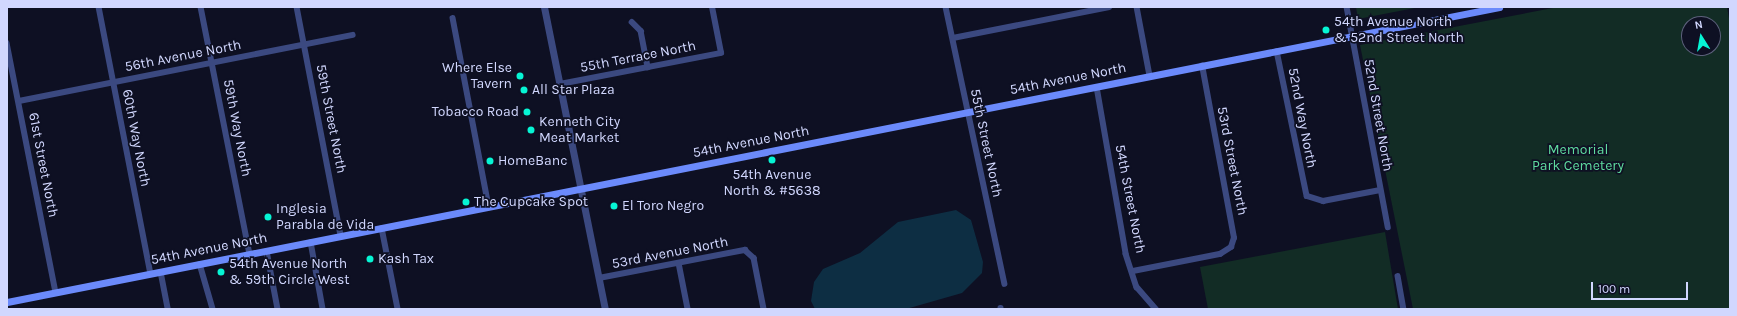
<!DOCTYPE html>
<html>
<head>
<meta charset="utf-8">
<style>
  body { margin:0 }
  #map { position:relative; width:1737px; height:316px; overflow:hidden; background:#0e1023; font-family:Karla,sans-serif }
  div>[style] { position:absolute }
  .green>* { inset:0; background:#122c25 }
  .water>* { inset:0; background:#0d2e43 }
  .minor>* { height:5.5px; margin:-2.75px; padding:0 2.75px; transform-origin:2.75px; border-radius:2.75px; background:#3b4980 }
  .tertiary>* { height:7px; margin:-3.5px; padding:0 3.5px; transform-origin:3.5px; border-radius:3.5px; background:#3b4980 }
  .secondary>* { height:7px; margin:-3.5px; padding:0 3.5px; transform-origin:3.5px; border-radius:3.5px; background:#6b8afb }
  .dots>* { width:11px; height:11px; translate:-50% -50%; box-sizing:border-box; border:2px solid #0e1023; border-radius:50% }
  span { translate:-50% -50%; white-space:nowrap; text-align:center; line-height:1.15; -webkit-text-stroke:3.5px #0e1023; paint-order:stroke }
  .poi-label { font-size:14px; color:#d1d7fe }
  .left { translate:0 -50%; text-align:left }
  .right { translate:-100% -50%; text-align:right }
  .street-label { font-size:14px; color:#d1d7fe }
  .park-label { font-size:14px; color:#5fdc9f }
  .frame { position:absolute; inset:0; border:8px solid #d1d7fe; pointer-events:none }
  .north { position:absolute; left:1681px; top:16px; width:40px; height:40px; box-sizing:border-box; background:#0e1023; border:1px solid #5c607b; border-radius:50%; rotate:349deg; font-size:11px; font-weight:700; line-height:16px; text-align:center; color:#d1d7fe }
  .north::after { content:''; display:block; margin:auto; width:14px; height:18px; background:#06f5d4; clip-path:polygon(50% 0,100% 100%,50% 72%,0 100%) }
  .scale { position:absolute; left:1591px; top:282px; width:97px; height:18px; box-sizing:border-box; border:2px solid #d1d7fe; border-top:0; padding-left:5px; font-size:12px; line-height:14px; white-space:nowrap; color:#d1d7fe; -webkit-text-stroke:3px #0e1023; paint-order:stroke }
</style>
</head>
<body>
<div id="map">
  <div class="green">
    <i style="clip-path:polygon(1356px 7px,1420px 7px,1358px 19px)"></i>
    <i style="clip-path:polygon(evenodd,1558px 7px,1727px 7px,1730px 24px,1730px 309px,1413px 309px,1360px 45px,1558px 7px,1689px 24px,1713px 24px,1713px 48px,1689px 48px,1689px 24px)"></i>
    <i style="clip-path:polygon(1385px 232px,1398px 309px,1208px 309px,1200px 267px)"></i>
  </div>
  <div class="water">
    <i style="clip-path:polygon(956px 210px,971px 220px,983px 262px,982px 273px,962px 293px,906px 309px,815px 309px,811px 301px,814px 282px,823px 269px,860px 253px,898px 222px)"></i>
  </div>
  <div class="minor">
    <i style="left:99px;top:7px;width:272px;rotate:79deg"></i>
    <i style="left:201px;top:7px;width:252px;rotate:78.8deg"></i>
    <i style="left:297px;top:7px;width:233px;rotate:79.1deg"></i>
    <i style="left:946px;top:7px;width:283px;rotate:78deg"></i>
    <i style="left:1137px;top:7px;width:70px;rotate:79.3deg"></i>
    <i style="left:1347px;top:7px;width:224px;rotate:79.4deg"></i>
    <i style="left:453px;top:18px;width:192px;rotate:79.2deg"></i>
    <i style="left:632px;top:22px;width:13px;rotate:45deg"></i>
    <i style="left:641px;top:31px;width:37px;rotate:79deg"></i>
    <i style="left:953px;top:38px;width:159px;rotate:-11.2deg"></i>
    <i style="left:7px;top:43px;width:254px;rotate:78.9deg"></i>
    <i style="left:1277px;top:51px;width:148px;rotate:78.3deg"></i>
    <i style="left:1307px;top:196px;width:17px;rotate:17deg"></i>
    <i style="left:1323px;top:201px;width:58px;rotate:-10.9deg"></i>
    <i style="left:560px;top:84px;width:164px;rotate:-10.9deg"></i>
    <i style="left:721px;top:53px;width:47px;rotate:-101.1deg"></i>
    <i style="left:1097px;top:87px;width:169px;rotate:80.1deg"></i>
    <i style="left:1126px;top:254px;width:35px;rotate:72deg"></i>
    <i style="left:1137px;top:287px;width:29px;rotate:49deg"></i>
    <i style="left:19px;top:101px;width:340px;rotate:-11.2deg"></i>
    <i style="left:382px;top:228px;width:83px;rotate:78.8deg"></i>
    <i style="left:311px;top:242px;width:68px;rotate:79.8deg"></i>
    <i style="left:267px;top:251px;width:59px;rotate:79.3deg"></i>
    <i style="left:679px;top:263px;width:47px;rotate:78.9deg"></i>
    <i style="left:200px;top:264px;width:47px;rotate:73.9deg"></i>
    <i style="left:1133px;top:271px;width:89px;rotate:-11.1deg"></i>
    <i style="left:1220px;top:254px;width:13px;rotate:-32deg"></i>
    <i style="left:1231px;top:247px;width:9px;rotate:-72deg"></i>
    <i style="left:1234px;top:238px;width:175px;rotate:-100.5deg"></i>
    <i style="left:161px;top:272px;width:38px;rotate:79deg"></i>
    <i style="left:1398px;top:276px;width:34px;rotate:80deg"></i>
    <i style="left:599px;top:278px;width:149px;rotate:-10.9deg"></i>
    <i style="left:745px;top:250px;width:12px;rotate:42deg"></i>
    <i style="left:754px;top:258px;width:52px;rotate:78.9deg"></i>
    <i style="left:1001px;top:308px;width:1px;rotate:90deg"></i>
  </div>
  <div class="tertiary">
    <i style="left:544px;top:7px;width:308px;rotate:78.6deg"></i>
  </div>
  <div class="secondary">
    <i style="left:7px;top:302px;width:1521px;rotate:-11.18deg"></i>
  </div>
  <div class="dots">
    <i style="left:1326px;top:30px;background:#06f5d4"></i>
    <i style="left:520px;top:76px;background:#06f5d4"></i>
    <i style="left:524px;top:90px;background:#06f5d4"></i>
    <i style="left:527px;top:112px;background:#06f5d4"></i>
    <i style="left:531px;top:130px;background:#06f5d4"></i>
    <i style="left:772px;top:160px;background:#06f5d4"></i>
    <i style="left:490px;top:161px;background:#06f5d4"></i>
    <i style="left:466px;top:202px;background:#06f5d4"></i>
    <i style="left:614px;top:206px;background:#06f5d4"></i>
    <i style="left:268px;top:217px;background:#06f5d4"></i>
    <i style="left:370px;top:259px;background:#06f5d4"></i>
    <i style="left:221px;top:272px;background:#06f5d4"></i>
  </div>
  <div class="poi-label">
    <span class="left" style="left:1334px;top:30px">54th Avenue North<br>&amp; 52nd Street North</span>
    <span class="right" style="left:512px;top:76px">Where Else<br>Tavern</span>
    <span class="left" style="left:532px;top:90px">All Star Plaza</span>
    <span class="right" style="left:519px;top:112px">Tobacco Road</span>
    <span class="left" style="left:539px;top:130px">Kenneth City<br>Meat Market</span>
    <span class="left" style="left:498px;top:161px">HomeBanc</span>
    <span style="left:772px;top:183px">54th Avenue<br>North &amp; #5638</span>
    <span class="left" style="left:474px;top:202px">The Cupcake Spot</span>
    <span class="left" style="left:622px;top:206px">El Toro Negro</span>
    <span class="left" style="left:276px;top:217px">Inglesia<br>Parabla de Vida</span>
    <span class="left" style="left:378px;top:259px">Kash Tax</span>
    <span class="left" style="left:229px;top:272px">54th Avenue North<br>&amp; 59th Circle West</span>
  </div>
  <div class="street-label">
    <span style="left:183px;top:56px;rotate:-11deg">56th Avenue North</span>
    <span style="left:638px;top:57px;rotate:-11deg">55th Terrace North</span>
    <span style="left:1068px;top:79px;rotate:-11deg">54th Avenue North</span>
    <span style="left:1378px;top:115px;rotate:80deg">52nd Street North</span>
    <span style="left:1302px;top:118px;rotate:79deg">52nd Way North</span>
    <span style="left:331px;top:119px;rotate:79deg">59th Street North</span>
    <span style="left:237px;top:128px;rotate:79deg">59th Way North</span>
    <span style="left:136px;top:138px;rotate:79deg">60th Way North</span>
    <span style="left:751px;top:142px;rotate:-11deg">54th Avenue North</span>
    <span style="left:986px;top:143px;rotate:78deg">55th Street North</span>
    <span style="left:1232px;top:161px;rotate:79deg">53rd Street North</span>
    <span style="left:43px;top:165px;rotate:79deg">61st Street North</span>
    <span style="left:1130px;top:199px;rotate:79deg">54th Street North</span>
    <span style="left:209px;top:249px;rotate:-11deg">54th Avenue North</span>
    <span style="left:670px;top:253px;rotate:-11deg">53rd Avenue North</span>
  </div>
  <div class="park-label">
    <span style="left:1578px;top:158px">Memorial<br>Park Cemetery</span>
  </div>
  <div class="frame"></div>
  <div class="north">N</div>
  <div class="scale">100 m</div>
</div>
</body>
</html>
